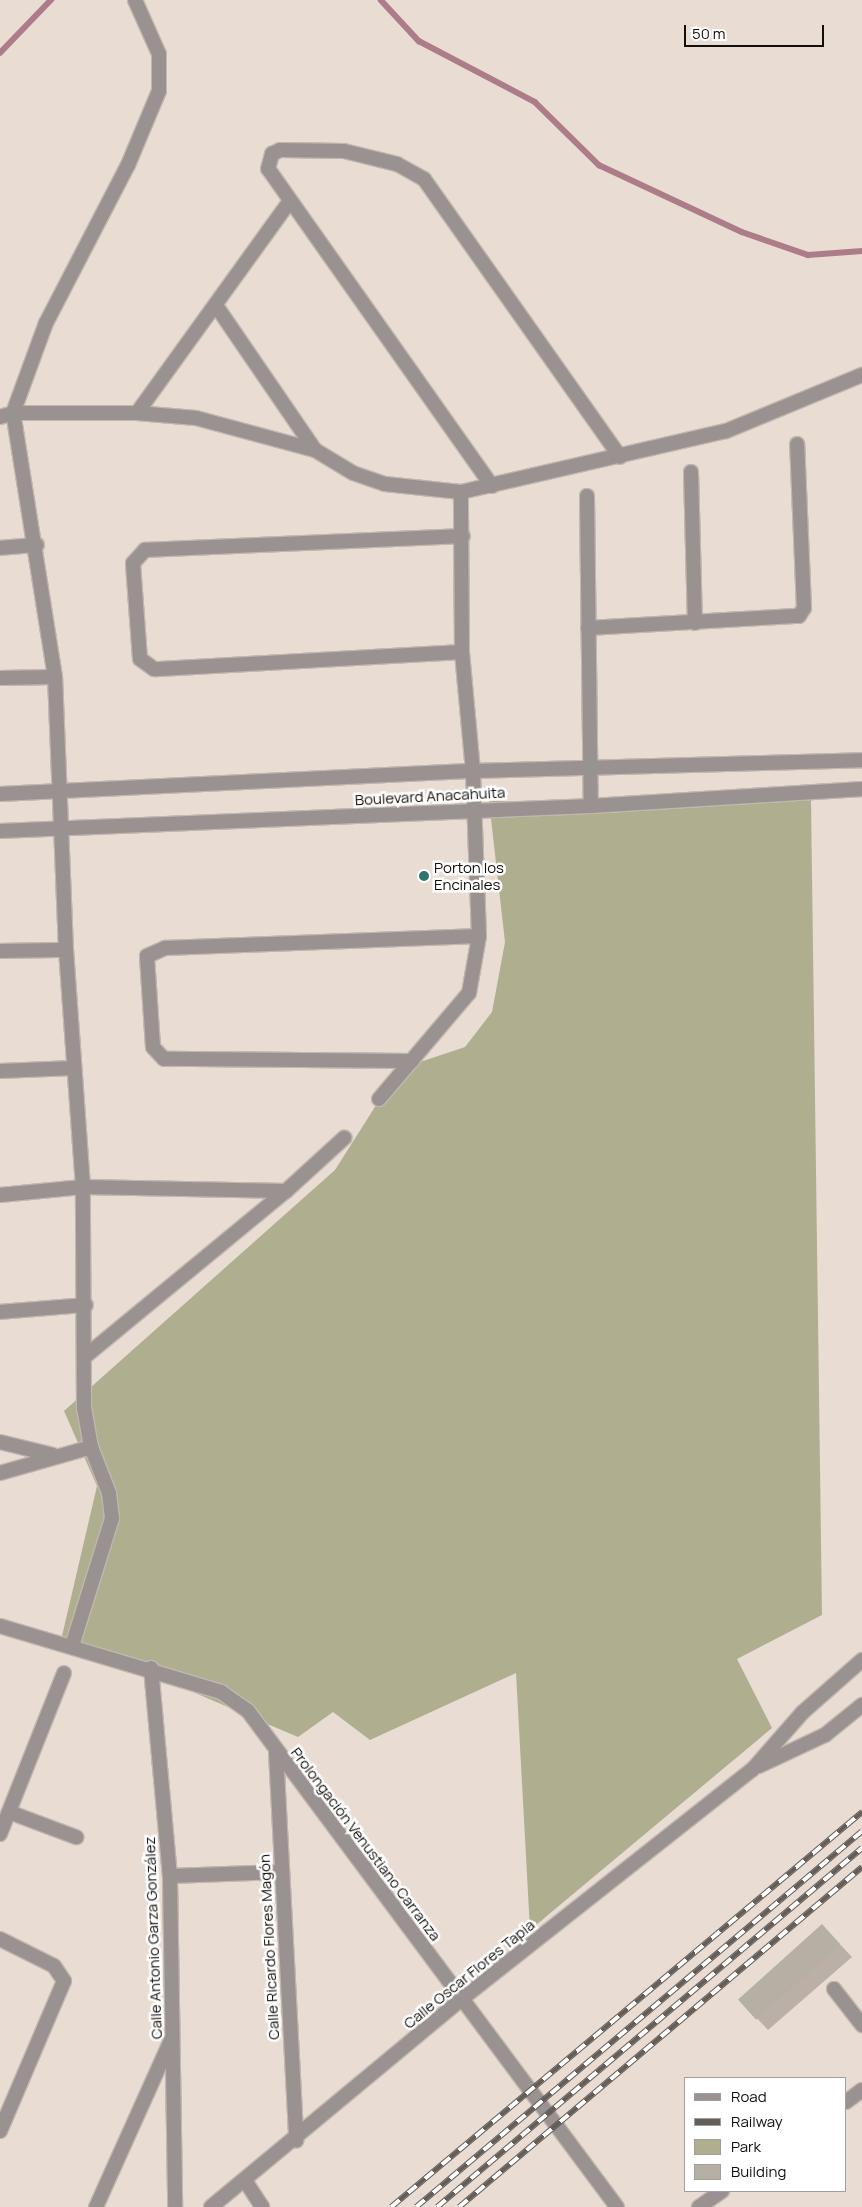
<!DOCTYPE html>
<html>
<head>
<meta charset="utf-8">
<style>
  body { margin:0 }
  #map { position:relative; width:862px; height:2207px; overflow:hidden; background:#e9dcd3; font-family:Manrope,sans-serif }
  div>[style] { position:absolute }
  .green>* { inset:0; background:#afaf8f }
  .shadow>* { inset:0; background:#0003 }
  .stream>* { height:5.5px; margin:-2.75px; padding:0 2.75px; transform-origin:2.75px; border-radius:2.75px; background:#ac7c89 }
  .building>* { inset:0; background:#b6afa3; transform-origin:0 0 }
  .roads { filter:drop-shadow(1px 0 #c2b7af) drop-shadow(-1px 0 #c2b7af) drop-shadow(0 1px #c2b7af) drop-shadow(0 -1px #c2b7af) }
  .minor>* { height:14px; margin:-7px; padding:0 7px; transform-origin:7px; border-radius:7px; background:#999291 }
  .tertiary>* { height:14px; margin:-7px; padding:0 7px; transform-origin:7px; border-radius:7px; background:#999291 }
  .rail>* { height:5.5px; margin-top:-2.75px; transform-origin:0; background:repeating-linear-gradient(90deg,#fff 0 11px,#645d58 0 22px); box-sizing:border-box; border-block:1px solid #645d58 }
  .dots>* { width:14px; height:14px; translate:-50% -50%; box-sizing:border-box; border:2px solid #fff; border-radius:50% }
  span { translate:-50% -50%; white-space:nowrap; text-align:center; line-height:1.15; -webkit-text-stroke:5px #fff; paint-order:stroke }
  .street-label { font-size:15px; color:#120e0b }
  .poi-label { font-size:15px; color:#120e0b }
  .left { translate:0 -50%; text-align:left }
  .legend { position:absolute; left:684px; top:2077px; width:162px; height:115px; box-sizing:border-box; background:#fff; border:1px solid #a09f9d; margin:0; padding:6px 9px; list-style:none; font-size:15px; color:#120e0b }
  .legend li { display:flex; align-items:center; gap:10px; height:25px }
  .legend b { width:25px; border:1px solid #a09f9d }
  .scale { position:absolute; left:684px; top:25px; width:140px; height:22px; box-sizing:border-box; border:2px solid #120e0b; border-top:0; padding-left:6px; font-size:15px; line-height:18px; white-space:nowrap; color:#120e0b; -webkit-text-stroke:4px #fff; paint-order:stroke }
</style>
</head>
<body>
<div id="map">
  <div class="green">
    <i style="clip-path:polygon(811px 800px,822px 1615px,737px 1659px,772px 1728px,530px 1930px,516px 1673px,370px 1740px,333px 1712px,298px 1737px,62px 1636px,97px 1486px,64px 1411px,335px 1170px,399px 1069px,465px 1047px,492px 1012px,505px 942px,489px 801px)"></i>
  </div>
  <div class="shadow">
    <i style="clip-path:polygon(834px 1938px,852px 1957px,768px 2030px,739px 1999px)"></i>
  </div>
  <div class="stream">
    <i style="left:381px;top:0;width:56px;rotate:47.2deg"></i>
    <i style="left:419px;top:41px;width:131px;rotate:27.7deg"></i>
    <i style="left:535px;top:102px;width:90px;rotate:44.5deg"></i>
    <i style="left:599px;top:165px;width:158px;rotate:25.1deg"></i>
    <i style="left:742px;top:232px;width:70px;rotate:19.2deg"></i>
    <i style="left:808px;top:255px;width:54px;rotate:-4.2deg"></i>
    <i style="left:0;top:53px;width:74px;rotate:-46.1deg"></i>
  </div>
  <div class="building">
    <i style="left:822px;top:1924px;width:27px;height:113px;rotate:48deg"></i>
  </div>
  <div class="roads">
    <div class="minor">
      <i style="left:217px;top:307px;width:173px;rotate:55.6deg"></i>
      <i style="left:137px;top:413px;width:261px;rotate:-54.2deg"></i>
      <i style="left:0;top:417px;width:14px;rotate:-17deg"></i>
      <i style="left:13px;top:413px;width:124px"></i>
      <i style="left:137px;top:413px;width:59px;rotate:4.8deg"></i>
      <i style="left:196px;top:418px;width:123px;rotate:15.1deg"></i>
      <i style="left:315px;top:450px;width:44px;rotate:31.2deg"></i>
      <i style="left:353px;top:473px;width:34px;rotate:19deg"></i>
      <i style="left:385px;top:484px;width:76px;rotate:6deg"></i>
      <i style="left:461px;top:492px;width:272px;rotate:-13deg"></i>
      <i style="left:726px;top:431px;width:147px;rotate:-22.4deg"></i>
      <i style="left:691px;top:472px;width:151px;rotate:88.5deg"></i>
      <i style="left:492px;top:486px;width:388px;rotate:-125.2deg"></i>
      <i style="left:268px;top:169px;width:16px;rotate:-75deg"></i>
      <i style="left:272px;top:154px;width:9px;rotate:-27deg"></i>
      <i style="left:280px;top:150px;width:64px;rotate:0.9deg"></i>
      <i style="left:344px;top:151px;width:55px;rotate:13.8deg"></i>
      <i style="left:397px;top:164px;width:31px;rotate:29deg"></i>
      <i style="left:424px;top:179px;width:340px;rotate:54.8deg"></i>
      <i style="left:587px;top:496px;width:310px;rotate:89.3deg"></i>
      <i style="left:0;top:548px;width:37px;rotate:-5deg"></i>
      <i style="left:588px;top:628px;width:211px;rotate:-3.3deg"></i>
      <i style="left:799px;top:616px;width:9px;rotate:-58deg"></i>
      <i style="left:804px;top:608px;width:164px;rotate:-92.4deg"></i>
      <i style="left:462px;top:652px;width:308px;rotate:176.8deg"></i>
      <i style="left:154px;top:669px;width:17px;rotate:-144deg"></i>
      <i style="left:140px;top:659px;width:96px;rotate:-94.2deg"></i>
      <i style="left:133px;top:563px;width:18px;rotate:-47deg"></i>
      <i style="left:145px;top:550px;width:318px;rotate:-2.5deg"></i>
      <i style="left:0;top:678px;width:55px;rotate:-1deg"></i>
      <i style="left:0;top:951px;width:66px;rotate:-0.9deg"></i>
      <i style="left:412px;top:1061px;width:248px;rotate:-179.5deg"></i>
      <i style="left:164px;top:1059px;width:16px;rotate:-133deg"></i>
      <i style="left:153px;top:1047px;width:91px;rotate:-93.8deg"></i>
      <i style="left:147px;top:956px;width:20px;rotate:-24deg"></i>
      <i style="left:165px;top:948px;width:314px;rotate:-2.2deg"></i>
      <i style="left:0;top:1071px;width:74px;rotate:-2.3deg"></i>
      <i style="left:379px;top:1099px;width:139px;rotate:-49.7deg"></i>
      <i style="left:469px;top:993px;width:58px;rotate:-80deg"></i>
      <i style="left:479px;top:936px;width:165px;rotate:-92.1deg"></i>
      <i style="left:473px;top:771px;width:120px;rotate:-95.3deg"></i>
      <i style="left:462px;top:652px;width:160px;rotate:-90.4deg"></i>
      <i style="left:0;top:1195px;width:83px;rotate:-5.5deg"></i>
      <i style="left:83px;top:1187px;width:203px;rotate:1.1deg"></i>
      <i style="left:0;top:1312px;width:86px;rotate:-4.7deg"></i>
      <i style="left:87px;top:1355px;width:258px;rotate:-39.5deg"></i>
      <i style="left:286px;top:1191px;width:79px;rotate:-42.4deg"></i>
      <i style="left:0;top:1442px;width:55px;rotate:13.8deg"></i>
      <i style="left:0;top:1473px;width:95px;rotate:-15.9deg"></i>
      <i style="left:0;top:1626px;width:231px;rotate:16.6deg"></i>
      <i style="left:221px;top:1692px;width:33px;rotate:35deg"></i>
      <i style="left:248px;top:1711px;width:618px;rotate:53.35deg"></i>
      <i style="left:72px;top:1646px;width:134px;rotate:-72.6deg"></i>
      <i style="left:112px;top:1518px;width:25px;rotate:-97deg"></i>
      <i style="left:109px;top:1493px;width:49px;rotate:-111.4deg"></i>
      <i style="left:91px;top:1447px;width:39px;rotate:-100deg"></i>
      <i style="left:84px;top:1409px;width:222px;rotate:-90.3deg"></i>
      <i style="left:83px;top:1187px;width:238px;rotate:-94.1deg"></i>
      <i style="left:66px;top:950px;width:273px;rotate:-92.3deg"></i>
      <i style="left:55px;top:677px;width:267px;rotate:-99deg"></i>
      <i style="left:13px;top:413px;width:96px;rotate:-69.9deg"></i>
      <i style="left:46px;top:323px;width:178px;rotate:-62.6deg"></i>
      <i style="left:128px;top:165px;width:80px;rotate:-67.3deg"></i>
      <i style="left:159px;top:91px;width:37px;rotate:-90deg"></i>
      <i style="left:159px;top:54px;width:59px;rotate:-114deg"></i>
      <i style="left:151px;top:1668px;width:209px;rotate:84.8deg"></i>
      <i style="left:170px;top:1876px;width:331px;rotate:89.1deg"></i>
      <i style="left:276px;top:1752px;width:389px;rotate:87deg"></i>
      <i style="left:9px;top:1812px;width:72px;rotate:20.5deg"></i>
      <i style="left:0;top:1834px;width:173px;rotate:-68.3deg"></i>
      <i style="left:170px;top:1876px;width:111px;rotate:-2.1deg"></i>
      <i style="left:0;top:1939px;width:60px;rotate:26.6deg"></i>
      <i style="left:54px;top:1966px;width:18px;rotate:56deg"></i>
      <i style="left:64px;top:1981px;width:163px;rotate:113.1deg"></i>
      <i style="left:834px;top:1989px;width:46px;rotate:52.1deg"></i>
      <i style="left:246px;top:2182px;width:30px;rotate:57deg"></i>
      <i style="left:96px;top:2207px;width:183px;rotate:-65.8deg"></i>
    </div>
    <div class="tertiary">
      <i style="left:0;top:794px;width:474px;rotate:-2.8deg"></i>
      <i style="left:473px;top:771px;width:389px;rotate:-1.6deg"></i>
      <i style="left:0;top:831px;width:592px;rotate:-2.42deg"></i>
      <i style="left:591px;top:806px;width:272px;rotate:-3.6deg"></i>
      <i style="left:759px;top:1766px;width:73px;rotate:-25.2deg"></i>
      <i style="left:825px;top:1735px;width:48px;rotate:-39deg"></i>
      <i style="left:846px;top:2102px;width:20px;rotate:-37deg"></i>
      <i style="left:211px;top:2207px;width:327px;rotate:-39.7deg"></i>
      <i style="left:463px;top:1998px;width:368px;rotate:-38.3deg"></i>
      <i style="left:752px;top:1770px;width:77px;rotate:-48.7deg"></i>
      <i style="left:803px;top:1712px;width:79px;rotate:-41.4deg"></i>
      <i style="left:699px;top:2207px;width:28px;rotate:-35deg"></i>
    </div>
  </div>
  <div class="rail">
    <i style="left:391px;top:2207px;width:615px;rotate:-39.98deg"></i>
    <i style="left:416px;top:2207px;width:583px;rotate:-40.13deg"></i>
    <i style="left:437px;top:2207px;width:556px;rotate:-40.19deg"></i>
    <i style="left:459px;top:2207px;width:527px;rotate:-40.15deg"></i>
  </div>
  <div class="dots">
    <i style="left:424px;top:876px;background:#2c7570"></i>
  </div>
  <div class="street-label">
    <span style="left:430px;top:796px;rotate:-3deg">Boulevard Anacahuita</span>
    <span style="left:366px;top:1844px;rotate:53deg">Prolongación Venustiano Carranza</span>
    <span style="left:153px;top:1938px;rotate:-92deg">Calle Antonio Garza González</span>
    <span style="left:269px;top:1947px;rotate:-93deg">Calle Ricardo Flores Magón</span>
    <span style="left:469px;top:1974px;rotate:-39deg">Calle Oscar Flores Tapia</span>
  </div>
  <div class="poi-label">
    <span class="left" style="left:434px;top:876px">Porton los<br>Encinales</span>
  </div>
  <ul class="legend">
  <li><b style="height:6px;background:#999291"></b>Road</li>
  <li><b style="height:6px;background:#645d58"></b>Railway</li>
  <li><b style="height:14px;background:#afaf8f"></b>Park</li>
  <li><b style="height:14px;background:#b6afa3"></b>Building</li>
  </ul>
  <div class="scale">50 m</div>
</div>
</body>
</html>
